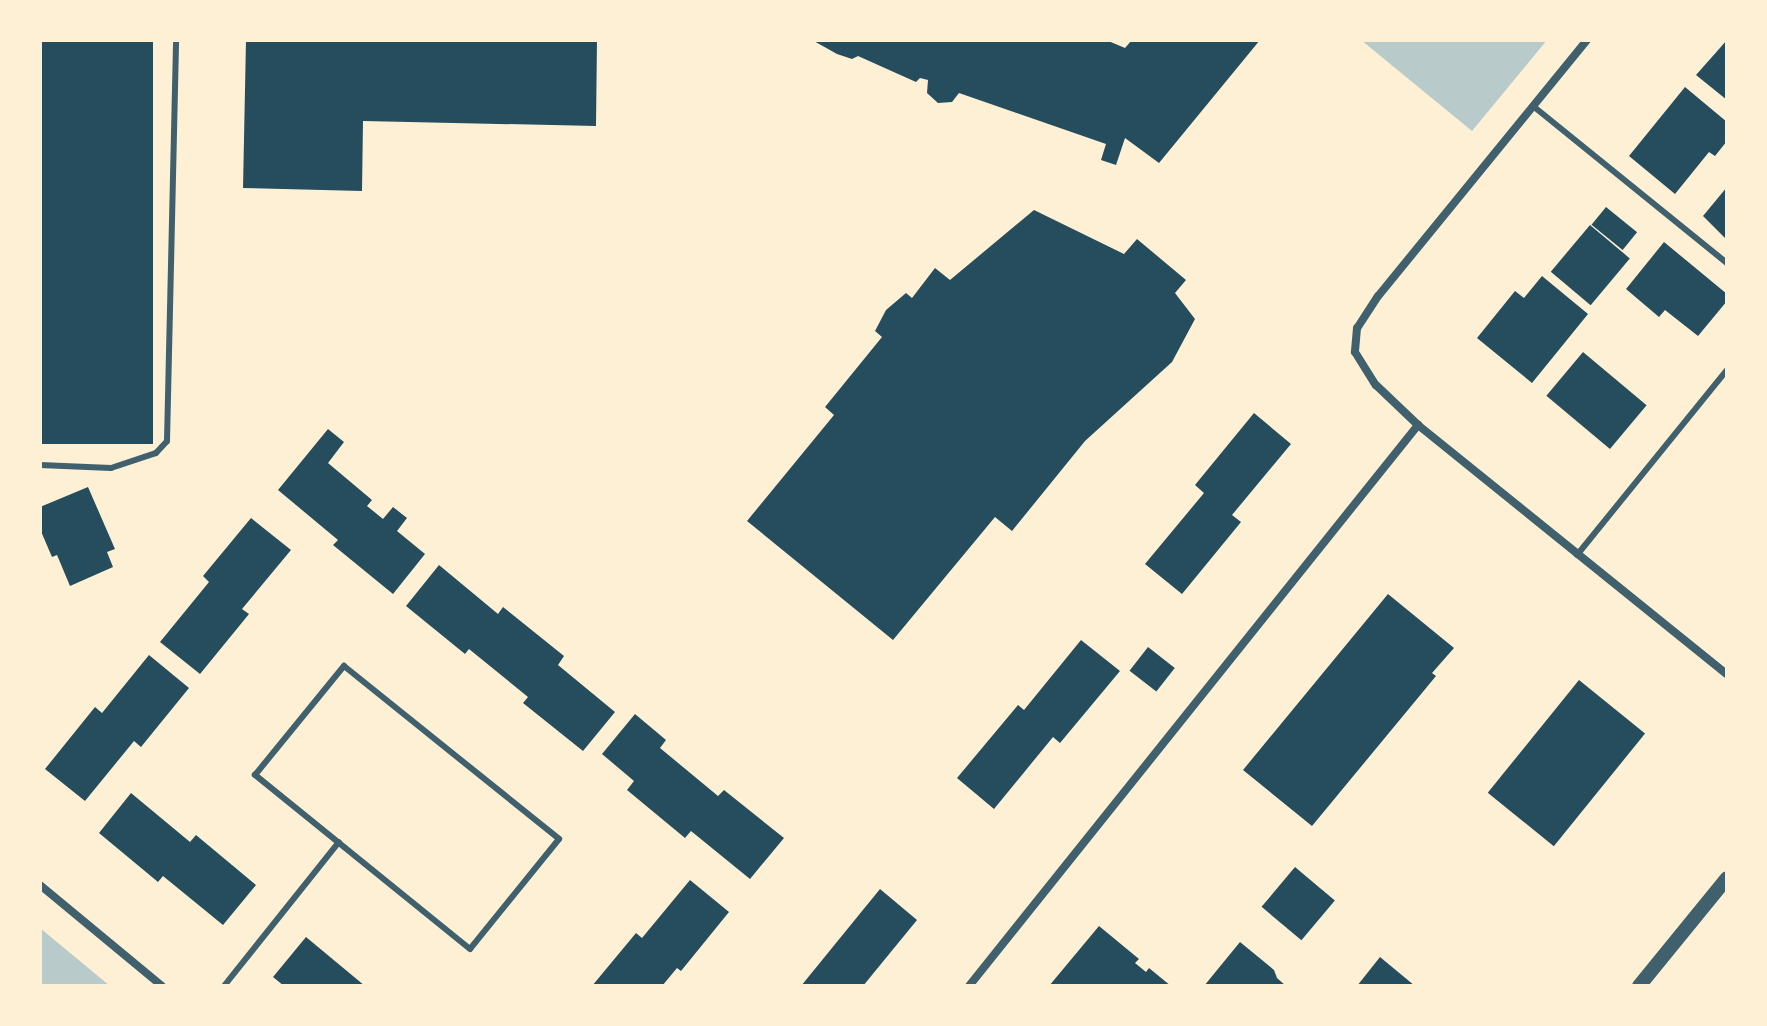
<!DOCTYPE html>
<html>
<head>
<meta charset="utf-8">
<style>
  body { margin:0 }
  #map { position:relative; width:1767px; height:1026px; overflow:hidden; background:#fdf0d5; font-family:"Varela Round",sans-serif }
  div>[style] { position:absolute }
  .green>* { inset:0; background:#b9caca }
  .building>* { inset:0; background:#264d5e; transform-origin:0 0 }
  .service>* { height:6px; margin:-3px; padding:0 3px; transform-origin:3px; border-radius:3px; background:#3f606c }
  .minor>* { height:8px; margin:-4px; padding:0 4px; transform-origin:4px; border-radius:4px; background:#3f606c }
  .tertiary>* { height:14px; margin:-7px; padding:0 7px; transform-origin:7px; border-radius:7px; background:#3f606c }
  span { translate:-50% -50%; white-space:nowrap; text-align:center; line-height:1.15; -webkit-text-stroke:6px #fdf0d5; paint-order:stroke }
  .frame { position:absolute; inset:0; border:42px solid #fdf0d5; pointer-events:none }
</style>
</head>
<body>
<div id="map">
  <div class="green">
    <i style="clip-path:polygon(1361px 40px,1547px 40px,1472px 131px)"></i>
    <i style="clip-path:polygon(40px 928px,110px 986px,40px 986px)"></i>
  </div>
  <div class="building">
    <i style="left:40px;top:40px;width:113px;height:404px"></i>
    <i style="clip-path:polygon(246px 40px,597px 40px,596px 126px,363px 121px,362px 191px,243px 188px)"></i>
    <i style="clip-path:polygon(812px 40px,1106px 40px,1125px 48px,1132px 40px,1260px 40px,1159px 163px,1125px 138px,1116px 165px,1101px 160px,1106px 144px,959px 93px,952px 102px,938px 103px,927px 93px,928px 80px,920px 78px,916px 82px,858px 56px,852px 59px,837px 54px)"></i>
    <i style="clip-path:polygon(1727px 40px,1727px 100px,1696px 75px)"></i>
    <i style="clip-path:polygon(1685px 87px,1727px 122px,1727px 141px,1715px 156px,1709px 152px,1675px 194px,1629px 156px)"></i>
    <i style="clip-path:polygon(1727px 187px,1727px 240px,1703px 216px)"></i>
    <i style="left:1606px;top:207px;width:40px;height:23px;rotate:39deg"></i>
    <i style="clip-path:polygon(1034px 210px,1124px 254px,1137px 239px,1186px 280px,1175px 293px,1195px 319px,1172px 362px,1085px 441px,1012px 531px,995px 517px,893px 640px,747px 521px,834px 415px,825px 407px,882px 337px,875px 331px,886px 310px,906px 293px,912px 298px,935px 268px,950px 280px)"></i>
    <i style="left:1590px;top:225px;width:52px;height:61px;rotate:40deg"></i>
    <i style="clip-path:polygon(1664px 242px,1727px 294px,1727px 301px,1698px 336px,1665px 310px,1659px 317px,1626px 289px)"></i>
    <i style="clip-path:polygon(1542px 276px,1588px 314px,1532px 383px,1477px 338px,1515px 291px,1524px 298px)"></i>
    <i style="left:1583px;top:352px;width:83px;height:57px;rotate:40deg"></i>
    <i style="clip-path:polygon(1254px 413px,1291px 444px,1232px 515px,1241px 522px,1182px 594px,1145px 564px,1204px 493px,1195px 485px)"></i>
    <i style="clip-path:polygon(328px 429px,344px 442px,328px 463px,372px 500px,367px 506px,383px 519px,393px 507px,407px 518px,397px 531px,425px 554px,393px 594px,333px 545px,338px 540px,278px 490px)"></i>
    <i style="clip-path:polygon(88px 487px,115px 549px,107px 552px,113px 567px,70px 586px,57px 555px,52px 557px,40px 529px,40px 507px)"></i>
    <i style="clip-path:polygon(251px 518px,291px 550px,242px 609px,249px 614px,200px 674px,160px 642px,209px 582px,203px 576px)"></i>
    <i style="clip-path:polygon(439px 565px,498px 614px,503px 607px,564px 656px,558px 665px,615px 712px,583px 751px,523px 703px,528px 697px,469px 649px,465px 654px,406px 606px)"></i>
    <i style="clip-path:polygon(1388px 594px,1454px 648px,1432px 673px,1436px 676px,1312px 826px,1243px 770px)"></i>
    <i style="clip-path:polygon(1081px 640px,1120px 671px,1060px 743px,1053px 737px,994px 809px,957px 778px,1018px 705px,1024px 710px)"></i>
    <i style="left:1148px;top:647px;width:34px;height:30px;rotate:38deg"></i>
    <i style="clip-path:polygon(149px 655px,189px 688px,141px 747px,134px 741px,85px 801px,45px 769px,95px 707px,102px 713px)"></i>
    <i style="left:1579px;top:680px;width:85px;height:145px;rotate:39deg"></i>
    <i style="clip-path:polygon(635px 714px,666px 740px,660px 748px,718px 796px,724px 790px,784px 838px,750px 879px,691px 831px,685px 838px,627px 790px,634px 781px,602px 754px)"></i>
    <i style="clip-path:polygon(131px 793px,190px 842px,196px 835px,256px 885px,223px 925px,163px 876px,158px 882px,99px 833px)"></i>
    <i style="left:1295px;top:867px;width:52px;height:52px;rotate:40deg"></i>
    <i style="clip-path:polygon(690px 880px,729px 912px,681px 971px,677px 968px,662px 986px,592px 986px,636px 933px,642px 938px)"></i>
    <i style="clip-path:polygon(880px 889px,917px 920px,863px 986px,801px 986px)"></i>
    <i style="clip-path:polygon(1099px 926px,1139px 959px,1135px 963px,1146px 972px,1149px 968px,1171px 986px,1049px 986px)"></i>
    <i style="clip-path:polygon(306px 937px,365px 986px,284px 986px,273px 977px)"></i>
    <i style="clip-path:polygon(1240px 942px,1274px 970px,1277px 978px,1286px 986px,1204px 986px)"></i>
    <i style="clip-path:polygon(1380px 957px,1415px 986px,1357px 986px)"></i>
  </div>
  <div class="service">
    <i style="left:1533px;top:106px;width:250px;rotate:39deg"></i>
    <i style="left:40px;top:465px;width:71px;rotate:2.4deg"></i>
    <i style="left:111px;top:468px;width:47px;rotate:-18.4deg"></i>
    <i style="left:156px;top:453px;width:16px;rotate:-47deg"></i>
    <i style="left:167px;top:441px;width:401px;rotate:-88.7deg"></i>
    <i style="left:1577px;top:555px;width:238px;rotate:-51deg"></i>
    <i style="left:344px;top:666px;width:276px;rotate:38.8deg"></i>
    <i style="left:559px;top:839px;width:141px;rotate:129deg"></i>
    <i style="left:470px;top:949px;width:277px;rotate:-141deg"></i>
    <i style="left:255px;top:775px;width:141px;rotate:-50.8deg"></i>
    <i style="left:224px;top:986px;width:184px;rotate:-51.4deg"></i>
  </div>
  <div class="minor">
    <i style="left:1587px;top:40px;width:330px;rotate:129.2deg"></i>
    <i style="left:1378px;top:296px;width:38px;rotate:123deg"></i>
    <i style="left:1357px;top:328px;width:24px;rotate:95deg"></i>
    <i style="left:1355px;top:352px;width:39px;rotate:58deg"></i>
    <i style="left:1376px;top:385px;width:58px;rotate:43.6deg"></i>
    <i style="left:1418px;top:425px;width:397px;rotate:38.9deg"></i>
    <i style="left:40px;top:885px;width:158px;rotate:39.6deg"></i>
    <i style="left:969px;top:986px;width:719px;rotate:-51.33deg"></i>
  </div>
  <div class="tertiary">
    <i style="left:1639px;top:986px;width:139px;rotate:-50.8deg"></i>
  </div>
  <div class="frame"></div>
</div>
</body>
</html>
